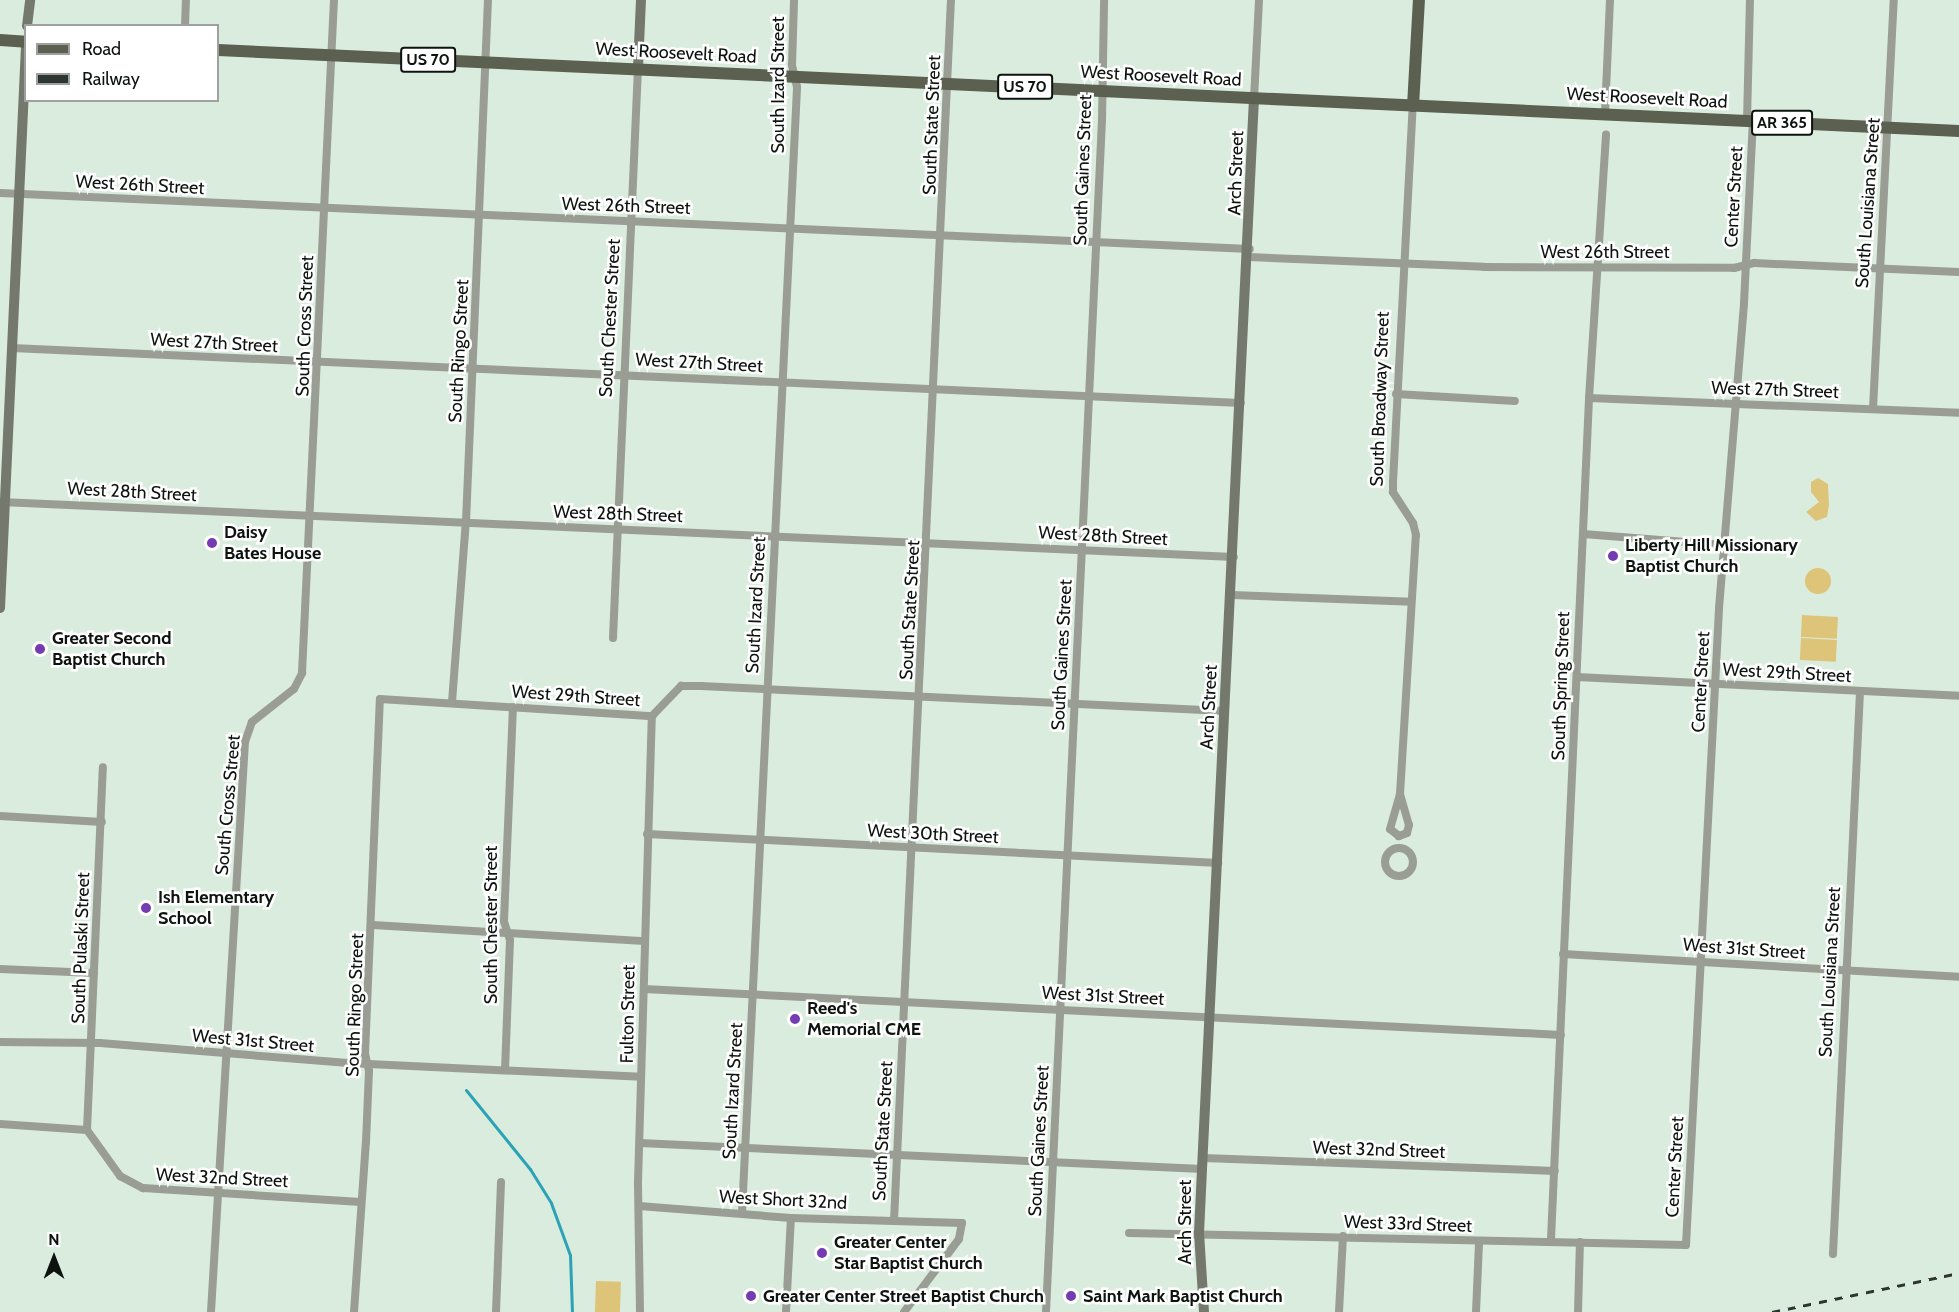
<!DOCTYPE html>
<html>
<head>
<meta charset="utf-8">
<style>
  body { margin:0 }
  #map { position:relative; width:1959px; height:1312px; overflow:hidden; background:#daecdd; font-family:Cabin,sans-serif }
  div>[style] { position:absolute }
  .green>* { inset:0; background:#ddc478; transform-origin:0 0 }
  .round { border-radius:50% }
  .stream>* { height:3px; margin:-1.5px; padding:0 1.5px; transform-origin:1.5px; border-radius:1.5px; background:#2ca2b6 }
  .street>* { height:8px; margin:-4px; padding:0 4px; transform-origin:4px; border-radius:4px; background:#9a9d94 }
  .street>.ring { margin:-4px; padding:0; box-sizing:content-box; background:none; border:8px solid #9a9d94; border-radius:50% }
  .secondary>* { height:10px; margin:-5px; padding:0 5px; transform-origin:5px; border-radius:5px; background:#75796d }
  .primary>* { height:12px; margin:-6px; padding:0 6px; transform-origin:6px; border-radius:6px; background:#5b6051 }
  .rail>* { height:3px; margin-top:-1.5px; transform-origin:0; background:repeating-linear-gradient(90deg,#2d3530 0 8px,transparent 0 16px) }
  .dots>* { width:16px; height:16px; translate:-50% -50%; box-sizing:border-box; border:3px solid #fff; border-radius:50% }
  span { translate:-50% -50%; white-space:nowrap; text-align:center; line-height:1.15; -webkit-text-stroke:5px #fff; paint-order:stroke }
  .shield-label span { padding:2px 4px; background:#fff; border:2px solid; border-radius:4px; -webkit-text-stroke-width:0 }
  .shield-label { font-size:16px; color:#0d130f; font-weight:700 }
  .street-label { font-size:18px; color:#0d130f }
  .poi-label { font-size:18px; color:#0d130f; font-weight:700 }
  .left { translate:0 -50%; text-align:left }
  .legend { position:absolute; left:24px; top:24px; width:195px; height:78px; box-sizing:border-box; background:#fff; border:2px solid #9ea19f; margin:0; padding:8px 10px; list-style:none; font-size:18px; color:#0d130f }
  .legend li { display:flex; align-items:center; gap:12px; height:30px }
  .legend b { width:30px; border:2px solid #9ea19f }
  .north { position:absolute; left:24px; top:1228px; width:60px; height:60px; -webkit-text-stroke:4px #fff; paint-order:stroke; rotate:0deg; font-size:16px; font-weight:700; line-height:24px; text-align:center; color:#0d130f }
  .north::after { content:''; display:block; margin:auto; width:21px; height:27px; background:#0d130f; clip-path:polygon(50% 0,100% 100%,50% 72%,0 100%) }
</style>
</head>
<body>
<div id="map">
  <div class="green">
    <i style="clip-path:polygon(1818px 478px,1828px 484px,1829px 505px,1827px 517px,1816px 521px,1806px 512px,1819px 502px,1811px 492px,1811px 482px)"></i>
    <i class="round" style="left:1805px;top:568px;width:26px;height:26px"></i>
    <i style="left:1802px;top:615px;width:36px;height:22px;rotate:3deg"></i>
    <i style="left:1801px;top:638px;width:36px;height:22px;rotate:3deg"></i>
    <i style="left:596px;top:1281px;width:25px;height:31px;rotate:2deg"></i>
  </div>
  <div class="stream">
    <i style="left:466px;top:1090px;width:102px;rotate:51deg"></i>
    <i style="left:530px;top:1169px;width:40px;rotate:58deg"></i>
    <i style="left:551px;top:1203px;width:55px;rotate:69.9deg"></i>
    <i style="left:570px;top:1255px;width:57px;rotate:88deg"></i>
  </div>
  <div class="street">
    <i style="left:185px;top:26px;width:26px;rotate:-88deg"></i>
    <i style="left:1254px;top:99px;width:99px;rotate:-87.1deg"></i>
    <i style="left:1605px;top:114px;width:114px;rotate:-87.5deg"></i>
    <i style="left:1747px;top:121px;width:121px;rotate:-88.6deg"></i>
    <i style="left:0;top:193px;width:1251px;rotate:2.57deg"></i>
    <i style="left:1249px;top:257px;width:235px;rotate:2.4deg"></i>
    <i style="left:1484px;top:267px;width:250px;rotate:0.2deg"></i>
    <i style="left:1734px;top:268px;width:21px;rotate:-14deg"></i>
    <i style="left:1754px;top:263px;width:205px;rotate:2.5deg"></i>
    <i style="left:12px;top:348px;width:1230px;rotate:2.56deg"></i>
    <i style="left:1396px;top:394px;width:119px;rotate:3.4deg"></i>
    <i style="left:1589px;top:398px;width:370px;rotate:2.3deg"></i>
    <i style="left:1873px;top:409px;width:410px;rotate:-87.1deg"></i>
    <i style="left:1px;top:502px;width:1234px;rotate:2.55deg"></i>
    <i style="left:1583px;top:534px;width:142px;rotate:4.4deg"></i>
    <i style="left:1232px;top:595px;width:179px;rotate:2.2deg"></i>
    <i style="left:613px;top:638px;width:571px;rotate:-87.49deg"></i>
    <i style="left:1577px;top:677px;width:382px;rotate:2.8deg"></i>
    <i style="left:452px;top:702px;width:181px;rotate:-85.6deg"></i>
    <i style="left:466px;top:522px;width:522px;rotate:-87.59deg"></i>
    <i style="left:1400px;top:794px;width:259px;rotate:-86.5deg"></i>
    <i style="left:1416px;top:535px;width:12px;rotate:-104deg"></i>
    <i style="left:1413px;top:523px;width:37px;rotate:-123deg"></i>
    <i style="left:1393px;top:492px;width:10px;rotate:-90deg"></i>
    <i style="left:1393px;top:482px;width:377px;rotate:-87deg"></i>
    <i style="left:1400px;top:794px;width:32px;rotate:74deg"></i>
    <i style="left:1409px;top:825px;width:8px;rotate:104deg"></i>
    <i style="left:1407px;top:833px;width:9px;rotate:159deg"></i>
    <i style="left:1399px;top:836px;width:11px;rotate:-142deg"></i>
    <i style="left:1390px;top:829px;width:36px;rotate:-74deg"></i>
    <i style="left:0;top:816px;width:102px;rotate:3.4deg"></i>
    <i style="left:647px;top:834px;width:572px;rotate:2.91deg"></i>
    <i class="ring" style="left:1385px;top:848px;width:20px;height:20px"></i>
    <i style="left:373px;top:925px;width:272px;rotate:3.4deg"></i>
    <i style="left:1563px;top:954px;width:397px;rotate:3.3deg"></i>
    <i style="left:0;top:969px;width:94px;rotate:2.4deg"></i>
    <i style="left:644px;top:989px;width:918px;rotate:2.87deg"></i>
    <i style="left:0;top:1042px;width:100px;rotate:0.6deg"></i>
    <i style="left:100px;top:1043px;width:249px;rotate:4.6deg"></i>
    <i style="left:348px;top:1063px;width:293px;rotate:2.7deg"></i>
    <i style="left:505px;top:1070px;width:130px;rotate:-87.8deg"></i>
    <i style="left:510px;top:940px;width:20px;rotate:-108deg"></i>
    <i style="left:504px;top:921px;width:214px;rotate:-87.6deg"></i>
    <i style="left:0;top:1124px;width:87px;rotate:3.9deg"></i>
    <i style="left:87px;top:1130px;width:363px;rotate:-87.5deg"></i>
    <i style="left:87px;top:1130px;width:57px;rotate:54.3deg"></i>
    <i style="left:120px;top:1176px;width:26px;rotate:28deg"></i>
    <i style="left:143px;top:1188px;width:218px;rotate:3.7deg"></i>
    <i style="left:640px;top:1143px;width:563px;rotate:2.65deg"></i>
    <i style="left:1203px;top:1158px;width:352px;rotate:2.1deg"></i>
    <i style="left:639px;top:1206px;width:152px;rotate:4.5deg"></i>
    <i style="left:791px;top:1218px;width:171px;rotate:1.7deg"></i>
    <i style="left:962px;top:1223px;width:16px;rotate:101deg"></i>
    <i style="left:959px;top:1239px;width:91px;rotate:127deg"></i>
    <i style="left:742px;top:1213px;width:1127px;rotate:-87.2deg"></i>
    <i style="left:797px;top:87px;width:23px;rotate:-103deg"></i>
    <i style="left:792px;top:65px;width:65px;rotate:-88.2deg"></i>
    <i style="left:894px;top:1221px;width:1222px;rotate:-87.33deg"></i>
    <i style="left:1129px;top:1233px;width:557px;rotate:1.23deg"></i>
    <i style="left:1686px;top:1245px;width:638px;rotate:-87.03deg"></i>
    <i style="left:1719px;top:608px;width:306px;rotate:-85.3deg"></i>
    <i style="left:1744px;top:303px;width:182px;rotate:-87.2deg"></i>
    <i style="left:1551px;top:1239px;width:842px;rotate:-87.41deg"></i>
    <i style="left:1589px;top:398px;width:264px;rotate:-86.3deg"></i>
    <i style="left:1833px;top:1254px;width:563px;rotate:-87.25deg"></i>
    <i style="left:211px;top:1312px;width:571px;rotate:-86.59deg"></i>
    <i style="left:245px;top:742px;width:21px;rotate:-71deg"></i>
    <i style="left:252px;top:722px;width:53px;rotate:-38.2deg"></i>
    <i style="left:294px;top:689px;width:18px;rotate:-63deg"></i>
    <i style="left:302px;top:673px;width:674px;rotate:-87.28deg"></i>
    <i style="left:354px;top:1312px;width:170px;rotate:-86deg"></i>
    <i style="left:366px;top:1142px;width:71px;rotate:-87.6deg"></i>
    <i style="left:369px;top:1071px;width:17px;rotate:-103deg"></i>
    <i style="left:365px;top:1054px;width:355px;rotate:-87.6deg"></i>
    <i style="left:380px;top:699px;width:273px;rotate:3.6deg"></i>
    <i style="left:652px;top:716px;width:42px;rotate:-46deg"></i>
    <i style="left:681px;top:686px;width:20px"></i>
    <i style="left:701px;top:686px;width:524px;rotate:2.74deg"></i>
    <i style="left:496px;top:1312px;width:130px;rotate:-87.8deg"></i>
    <i style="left:640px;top:1312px;width:130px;rotate:-90.9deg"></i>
    <i style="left:638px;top:1182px;width:466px;rotate:-88.3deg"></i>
    <i style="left:786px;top:1312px;width:94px;rotate:-87deg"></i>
    <i style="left:1046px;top:1312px;width:1193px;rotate:-87.31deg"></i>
    <i style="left:1102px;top:120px;width:120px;rotate:-89deg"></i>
    <i style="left:1339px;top:1312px;width:76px;rotate:-87deg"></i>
    <i style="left:1476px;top:1312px;width:70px;rotate:-87.5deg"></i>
    <i style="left:1578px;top:1312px;width:70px;rotate:-88.4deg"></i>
  </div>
  <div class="secondary">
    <i style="left:27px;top:26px;width:26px;rotate:-83deg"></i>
    <i style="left:638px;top:68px;width:68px;rotate:-87.5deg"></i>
    <i style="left:0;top:608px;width:563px;rotate:-87.35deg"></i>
    <i style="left:1204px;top:1312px;width:79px;rotate:-93.6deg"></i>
    <i style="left:1199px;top:1233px;width:64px;rotate:-87.3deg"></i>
    <i style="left:1202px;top:1169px;width:1071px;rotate:-87.22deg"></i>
  </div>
  <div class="primary">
    <i style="left:0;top:40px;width:26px;rotate:4deg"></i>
    <i style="left:218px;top:50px;width:1743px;rotate:2.66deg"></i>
    <i style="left:1413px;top:106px;width:106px;rotate:-86.8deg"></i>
  </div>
  <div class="rail">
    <i style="left:1772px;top:1312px;width:191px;rotate:-11.8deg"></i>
  </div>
  <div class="dots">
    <i style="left:212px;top:543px;background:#753bb1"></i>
    <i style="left:1613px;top:556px;background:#753bb1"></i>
    <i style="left:40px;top:649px;background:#753bb1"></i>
    <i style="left:146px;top:908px;background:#753bb1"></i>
    <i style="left:795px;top:1019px;background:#753bb1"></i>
    <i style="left:822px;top:1253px;background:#753bb1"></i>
    <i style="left:751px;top:1296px;background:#753bb1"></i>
    <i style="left:1071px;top:1296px;background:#753bb1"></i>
  </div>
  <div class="shield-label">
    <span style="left:428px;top:60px">US 70</span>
    <span style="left:1025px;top:87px">US 70</span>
    <span style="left:1782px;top:123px">AR 365</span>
  </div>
  <div class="street-label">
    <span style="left:676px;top:53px;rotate:3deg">West Roosevelt Road</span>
    <span style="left:1161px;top:76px;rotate:3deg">West Roosevelt Road</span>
    <span style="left:778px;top:85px;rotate:-90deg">South Izard Street</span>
    <span style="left:1647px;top:98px;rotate:3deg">West Roosevelt Road</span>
    <span style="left:932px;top:125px;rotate:-88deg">South State Street</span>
    <span style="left:1083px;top:170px;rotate:-88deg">South Gaines Street</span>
    <span style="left:1236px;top:173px;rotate:-88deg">Arch Street</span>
    <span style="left:140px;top:185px;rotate:3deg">West 26th Street</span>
    <span style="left:1734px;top:197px;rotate:-87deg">Center Street</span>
    <span style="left:1868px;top:203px;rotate:-86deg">South Louisiana Street</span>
    <span style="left:626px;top:206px;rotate:2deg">West 26th Street</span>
    <span style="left:1605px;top:252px">West 26th Street</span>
    <span style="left:610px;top:318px;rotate:-87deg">South Chester Street</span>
    <span style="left:305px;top:326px;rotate:-88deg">South Cross Street</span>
    <span style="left:214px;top:343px;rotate:3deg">West 27th Street</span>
    <span style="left:459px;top:351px;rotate:-87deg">South Ringo Street</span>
    <span style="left:699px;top:363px;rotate:3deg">West 27th Street</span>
    <span style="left:1775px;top:390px;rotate:2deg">West 27th Street</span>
    <span style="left:1380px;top:399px;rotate:-88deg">South Broadway Street</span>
    <span style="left:132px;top:492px;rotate:3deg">West 28th Street</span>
    <span style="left:618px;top:514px;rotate:2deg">West 28th Street</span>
    <span style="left:1103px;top:536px;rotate:3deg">West 28th Street</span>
    <span style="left:756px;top:605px;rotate:-87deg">South Izard Street</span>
    <span style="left:910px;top:610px;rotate:-87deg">South State Street</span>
    <span style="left:1062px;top:655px;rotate:-87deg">South Gaines Street</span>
    <span style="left:1787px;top:673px;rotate:3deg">West 29th Street</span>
    <span style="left:1701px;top:682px;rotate:-87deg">Center Street</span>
    <span style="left:1561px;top:686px;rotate:-88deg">South Spring Street</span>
    <span style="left:576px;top:696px;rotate:4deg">West 29th Street</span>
    <span style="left:1209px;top:707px;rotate:-87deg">Arch Street</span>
    <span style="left:228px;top:805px;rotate:-85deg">South Cross Street</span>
    <span style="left:933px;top:834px;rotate:3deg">West 30th Street</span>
    <span style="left:491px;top:925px;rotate:-90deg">South Chester Street</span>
    <span style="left:81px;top:948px;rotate:-88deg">South Pulaski Street</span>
    <span style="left:1744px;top:949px;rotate:4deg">West 31st Street</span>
    <span style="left:1830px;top:972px;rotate:-87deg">South Louisiana Street</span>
    <span style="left:1103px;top:996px;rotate:3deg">West 31st Street</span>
    <span style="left:355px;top:1005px;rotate:-88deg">South Ringo Street</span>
    <span style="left:628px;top:1014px;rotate:-89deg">Fulton Street</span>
    <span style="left:253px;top:1041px;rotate:5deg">West 31st Street</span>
    <span style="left:733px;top:1091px;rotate:-87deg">South Izard Street</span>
    <span style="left:883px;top:1131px;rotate:-87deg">South State Street</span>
    <span style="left:1039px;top:1141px;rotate:-87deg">South Gaines Street</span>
    <span style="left:1379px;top:1150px;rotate:2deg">West 32nd Street</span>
    <span style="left:1675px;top:1167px;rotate:-87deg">Center Street</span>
    <span style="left:222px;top:1178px;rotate:3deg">West 32nd Street</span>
    <span style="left:783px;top:1200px;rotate:3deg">West Short 32nd</span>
    <span style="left:1185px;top:1222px;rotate:-90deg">Arch Street</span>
    <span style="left:1408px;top:1224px;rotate:2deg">West 33rd Street</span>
  </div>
  <div class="poi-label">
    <span class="left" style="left:224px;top:543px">Daisy<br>Bates House</span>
    <span class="left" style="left:1625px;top:556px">Liberty Hill Missionary<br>Baptist Church</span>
    <span class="left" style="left:52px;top:649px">Greater Second<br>Baptist Church</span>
    <span class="left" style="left:158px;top:908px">Ish Elementary<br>School</span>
    <span class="left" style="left:807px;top:1019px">Reed's<br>Memorial CME</span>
    <span class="left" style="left:834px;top:1253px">Greater Center<br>Star Baptist Church</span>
    <span class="left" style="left:763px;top:1296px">Greater Center Street Baptist Church</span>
    <span class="left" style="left:1083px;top:1296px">Saint Mark Baptist Church</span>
  </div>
  <ul class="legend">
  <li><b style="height:8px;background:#5b6051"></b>Road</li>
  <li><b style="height:8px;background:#2d3530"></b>Railway</li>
  </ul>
  <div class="north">N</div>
</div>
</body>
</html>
